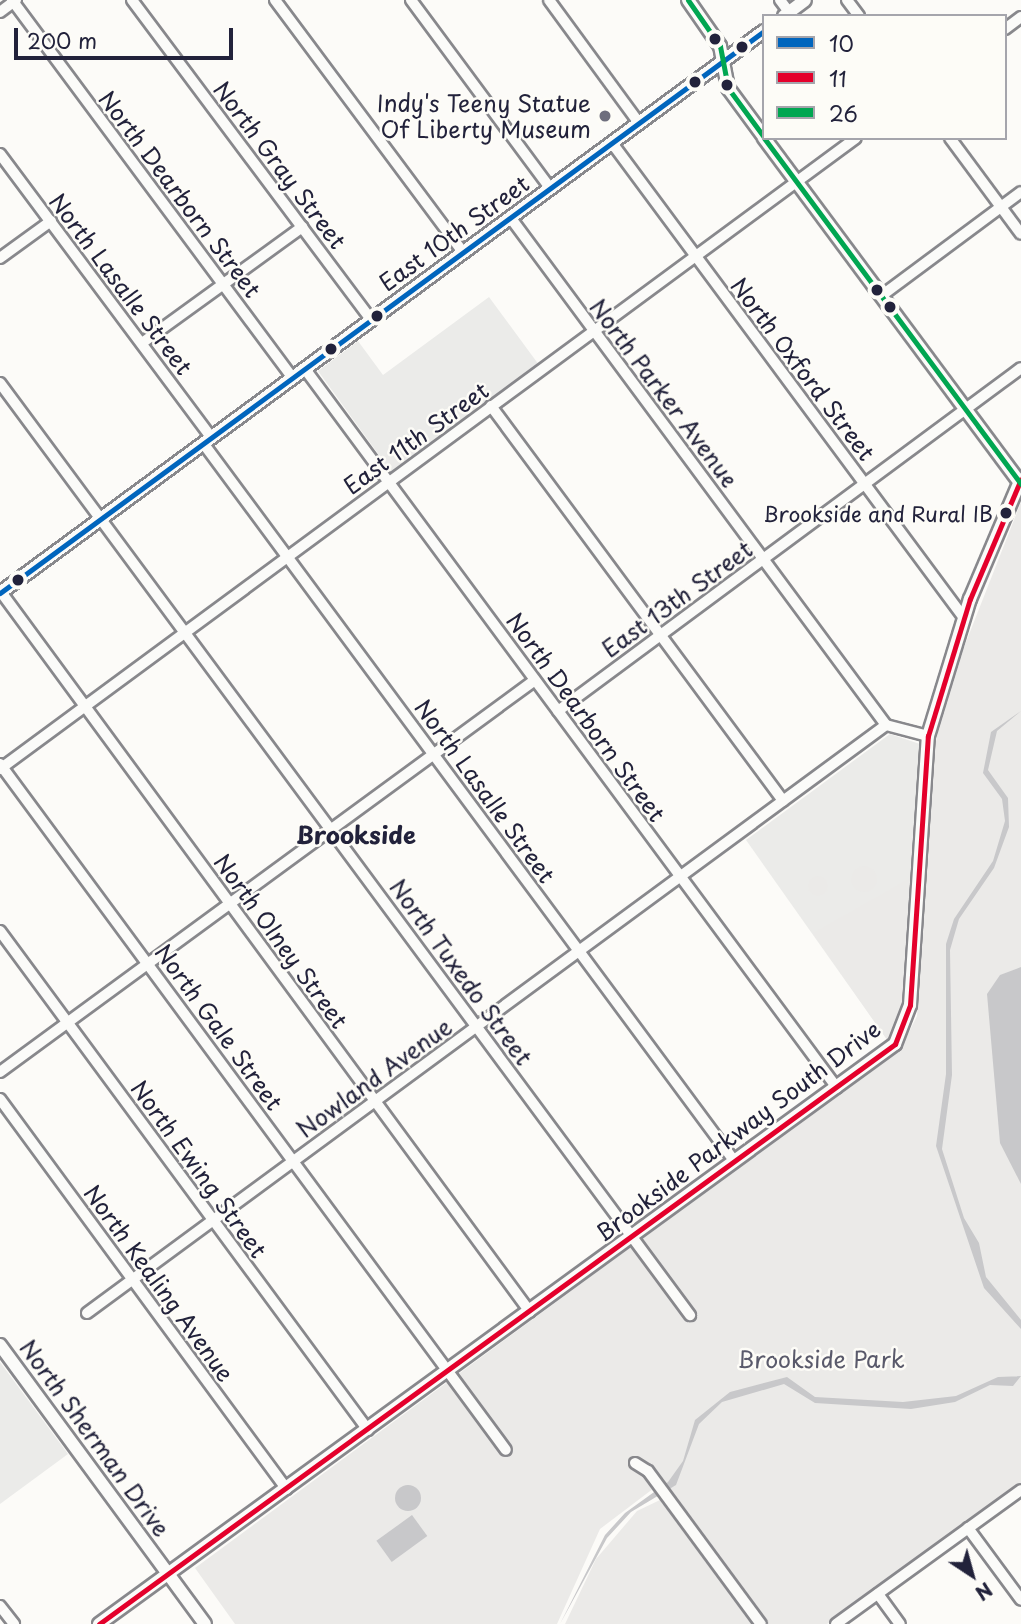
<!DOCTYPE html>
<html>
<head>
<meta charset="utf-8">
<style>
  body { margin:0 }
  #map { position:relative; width:1021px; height:1624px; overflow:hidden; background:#fcfbf8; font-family:"Playpen Sans",sans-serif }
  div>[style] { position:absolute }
  .built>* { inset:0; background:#ebebe9 }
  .green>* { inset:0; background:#ebeae8 }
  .round { border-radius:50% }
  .water>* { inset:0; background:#c8c8ca; transform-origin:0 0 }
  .roads { filter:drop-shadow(2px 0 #88888c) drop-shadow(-2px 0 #88888c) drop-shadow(0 2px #88888c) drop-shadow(0 -2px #88888c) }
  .minor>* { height:10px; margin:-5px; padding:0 5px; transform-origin:5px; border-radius:5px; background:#fbfbf9 }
  .major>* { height:12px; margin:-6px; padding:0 6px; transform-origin:6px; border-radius:6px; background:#fbfbf9 }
  .bus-1>* { height:5px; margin:-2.5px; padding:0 2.5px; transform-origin:2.5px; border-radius:2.5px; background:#0065bd }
  .bus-2>* { height:5px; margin:-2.5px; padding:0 2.5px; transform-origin:2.5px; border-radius:2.5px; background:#e4002b }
  .bus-3>* { height:5px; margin:-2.5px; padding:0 2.5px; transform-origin:2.5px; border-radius:2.5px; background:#00a651 }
  .dots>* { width:19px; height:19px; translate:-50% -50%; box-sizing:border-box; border:4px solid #fdfcf7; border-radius:50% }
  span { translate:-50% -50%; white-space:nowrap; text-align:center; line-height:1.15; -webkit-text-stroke:5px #fdfcf7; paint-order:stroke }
  .bus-label { font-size:21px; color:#22223b }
  .right { translate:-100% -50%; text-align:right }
  .poi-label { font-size:23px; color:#22223b }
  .street-label { font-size:23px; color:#22223b }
  .park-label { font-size:23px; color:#5a5a6b }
  .neighbourhood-label { font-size:24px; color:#22223b; font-weight:700 }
  .legend { position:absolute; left:762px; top:14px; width:245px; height:126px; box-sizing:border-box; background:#fdfcf7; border:2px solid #a5a5ac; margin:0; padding:9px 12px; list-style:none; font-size:21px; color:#22223b }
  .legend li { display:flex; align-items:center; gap:14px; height:35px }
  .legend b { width:35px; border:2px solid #a5a5ac }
  .north { position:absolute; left:937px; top:1540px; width:70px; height:70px; -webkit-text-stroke:5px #fdfcf7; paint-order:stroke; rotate:144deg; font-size:19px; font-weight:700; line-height:28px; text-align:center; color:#22223b }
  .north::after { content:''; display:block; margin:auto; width:24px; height:32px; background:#22223b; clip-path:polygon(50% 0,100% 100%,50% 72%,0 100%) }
  .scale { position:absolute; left:14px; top:28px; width:219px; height:32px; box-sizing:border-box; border:4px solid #22223b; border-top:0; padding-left:9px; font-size:21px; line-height:24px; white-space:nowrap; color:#22223b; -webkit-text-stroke:5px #fdfcf7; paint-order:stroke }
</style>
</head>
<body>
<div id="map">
  <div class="built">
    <i style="clip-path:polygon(489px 297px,539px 365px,392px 473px,318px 371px,358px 341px,383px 375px)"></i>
    <i style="clip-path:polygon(890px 734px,920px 744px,902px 1014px,888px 1041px,746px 840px)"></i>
    <i style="clip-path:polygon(0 1362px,68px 1454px,0 1504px)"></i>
  </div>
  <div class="green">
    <i style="clip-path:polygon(414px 434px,422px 445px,394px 469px,384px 455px)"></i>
    <i style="clip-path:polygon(1021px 502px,1021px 1483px,827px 1624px,768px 1624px,662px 1482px,600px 1529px,557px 1624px,235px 1624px,195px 1568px,901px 1048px,917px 1016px,935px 747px,944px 698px)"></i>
    <i class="round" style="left:851px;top:866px;width:26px;height:26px"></i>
    <i class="round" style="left:808px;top:876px;width:20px;height:20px"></i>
    <i style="clip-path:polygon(910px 878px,902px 1014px,888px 1041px,813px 933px)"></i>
    <i style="clip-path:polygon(660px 1500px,752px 1624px,565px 1624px,596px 1559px,637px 1511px)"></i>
  </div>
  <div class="water">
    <i style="clip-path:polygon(1021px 711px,997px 731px,988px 770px,1008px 798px,1009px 827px,994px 868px,959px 919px,950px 950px,952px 1075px,942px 1149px,964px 1218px,979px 1243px,986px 1277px,1021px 1320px,1021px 1329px,984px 1288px,936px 1146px,946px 1074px,946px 944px,954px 919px,993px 861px,1005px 821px,1002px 799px,983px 773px,991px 732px)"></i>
    <i style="clip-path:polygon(1021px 967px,1021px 1184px,1000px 1143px,987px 994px,1000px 975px)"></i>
    <i style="clip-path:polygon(1021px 1376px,1013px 1386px,990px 1385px,955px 1402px,911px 1409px,815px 1403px,784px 1384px,722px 1402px,699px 1424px,676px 1485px,631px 1512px,607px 1538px,560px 1624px,605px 1535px,625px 1513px,668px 1482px,683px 1461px,695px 1420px,730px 1392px,787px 1377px,815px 1397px,903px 1402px,956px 1396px,998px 1377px)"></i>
    <i class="round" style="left:395px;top:1485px;width:26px;height:26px"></i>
    <i style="left:412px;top:1515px;width:26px;height:44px;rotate:54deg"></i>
  </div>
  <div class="roads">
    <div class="minor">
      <i style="left:12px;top:0;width:471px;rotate:53.4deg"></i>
      <i style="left:132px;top:0;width:399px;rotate:53.2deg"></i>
      <i style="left:275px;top:0;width:314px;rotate:53.3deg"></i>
      <i style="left:411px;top:0;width:234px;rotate:53.5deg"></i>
      <i style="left:549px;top:0;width:152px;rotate:53.8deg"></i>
      <i style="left:780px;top:0;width:15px;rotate:53deg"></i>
      <i style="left:847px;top:0;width:20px;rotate:53deg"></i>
      <i style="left:0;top:12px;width:20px;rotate:-37deg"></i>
      <i style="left:1005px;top:29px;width:20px;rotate:-37deg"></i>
      <i style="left:950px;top:138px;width:119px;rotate:53.5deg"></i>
      <i style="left:612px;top:143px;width:591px;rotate:53.46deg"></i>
      <i style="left:0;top:154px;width:353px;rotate:53.3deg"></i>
      <i style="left:510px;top:217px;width:632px;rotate:53.49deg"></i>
      <i style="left:886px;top:725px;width:43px;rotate:14.7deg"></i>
      <i style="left:0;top:258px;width:63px;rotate:-36deg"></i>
      <i style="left:881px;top:296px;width:174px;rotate:-36.6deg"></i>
      <i style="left:142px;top:343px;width:198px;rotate:-35.9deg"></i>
      <i style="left:305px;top:369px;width:894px;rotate:53.5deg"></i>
      <i style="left:0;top:383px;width:1160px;rotate:53.49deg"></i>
      <i style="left:491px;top:406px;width:491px;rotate:53.5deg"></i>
      <i style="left:203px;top:443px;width:894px;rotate:53.5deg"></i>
      <i style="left:1px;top:592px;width:893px;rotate:53.69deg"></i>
      <i style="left:558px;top:711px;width:576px;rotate:-36.53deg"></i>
      <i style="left:0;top:764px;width:852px;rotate:53.59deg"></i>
      <i style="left:0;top:769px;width:1063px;rotate:-36.4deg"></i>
      <i style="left:0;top:931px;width:620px;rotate:53.59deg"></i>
      <i style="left:0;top:1072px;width:663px;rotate:-36.23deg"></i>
      <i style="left:0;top:1099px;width:484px;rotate:53.7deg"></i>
      <i style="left:87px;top:1313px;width:992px;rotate:-36.35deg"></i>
      <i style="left:635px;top:1463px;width:15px;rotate:32deg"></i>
      <i style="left:648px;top:1471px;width:190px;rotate:53.6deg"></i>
      <i style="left:968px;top:1528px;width:89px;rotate:53.6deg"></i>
      <i style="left:878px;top:1594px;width:37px;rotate:54deg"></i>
      <i style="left:0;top:1606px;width:23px;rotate:52deg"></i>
      <i style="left:836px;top:1624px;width:228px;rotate:-35.9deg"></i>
    </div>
    <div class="major">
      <i style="left:688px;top:0;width:56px;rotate:55.2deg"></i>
      <i style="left:720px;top:46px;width:43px;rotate:79.2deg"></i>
      <i style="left:728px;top:88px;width:61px;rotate:53.7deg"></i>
      <i style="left:784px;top:16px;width:26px;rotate:-37deg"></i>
      <i style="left:764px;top:138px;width:431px;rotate:53.4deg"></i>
      <i style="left:0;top:593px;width:948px;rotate:-36.34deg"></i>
      <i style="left:0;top:1345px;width:346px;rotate:53.7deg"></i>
      <i style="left:99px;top:1624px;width:985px;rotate:-36.08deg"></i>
      <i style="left:895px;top:1044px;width:42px;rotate:-69deg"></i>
      <i style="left:910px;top:1005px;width:270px;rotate:-86.2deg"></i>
      <i style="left:928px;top:736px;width:143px;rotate:-73deg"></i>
      <i style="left:970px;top:599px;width:130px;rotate:-67deg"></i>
    </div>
  </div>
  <div class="bus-1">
    <i style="left:0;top:593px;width:948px;rotate:-36.34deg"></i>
  </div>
  <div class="bus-2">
    <i style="left:99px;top:1624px;width:985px;rotate:-36.08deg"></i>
    <i style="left:895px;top:1044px;width:42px;rotate:-69deg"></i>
    <i style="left:910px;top:1005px;width:270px;rotate:-86.2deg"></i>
    <i style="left:928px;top:736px;width:143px;rotate:-73deg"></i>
    <i style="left:970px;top:599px;width:130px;rotate:-67deg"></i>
  </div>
  <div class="bus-3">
    <i style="left:688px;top:0;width:56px;rotate:55.2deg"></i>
    <i style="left:720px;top:46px;width:43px;rotate:79.2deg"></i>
    <i style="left:728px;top:88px;width:61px;rotate:53.7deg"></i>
    <i style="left:764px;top:138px;width:431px;rotate:53.4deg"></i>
  </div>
  <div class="dots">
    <i style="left:715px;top:39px;background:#22223b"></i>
    <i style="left:742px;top:47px;background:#22223b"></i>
    <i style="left:695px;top:82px;background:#22223b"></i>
    <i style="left:727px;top:85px;background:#22223b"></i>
    <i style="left:605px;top:116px;background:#6e6e7d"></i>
    <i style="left:877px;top:290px;background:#22223b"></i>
    <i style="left:890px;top:307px;background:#22223b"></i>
    <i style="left:377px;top:316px;background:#22223b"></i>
    <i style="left:331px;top:349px;background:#22223b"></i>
    <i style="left:1006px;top:513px;background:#22223b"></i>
    <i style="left:18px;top:580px;background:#22223b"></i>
  </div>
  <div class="bus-label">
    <span class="right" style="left:993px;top:513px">Brookside and Rural IB</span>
  </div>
  <div class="poi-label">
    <span class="right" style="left:591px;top:116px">Indy's Teeny Statue<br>Of Liberty Museum</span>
  </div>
  <div class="street-label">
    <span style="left:280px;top:165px;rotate:53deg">North Gray Street</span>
    <span style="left:180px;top:194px;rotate:53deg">North Dearborn Street</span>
    <span style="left:454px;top:233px;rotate:-36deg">East 10th Street</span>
    <span style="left:121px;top:284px;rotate:53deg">North Lasalle Street</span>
    <span style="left:803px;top:369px;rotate:53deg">North Oxford Street</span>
    <span style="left:664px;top:393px;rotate:53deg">North Parker Avenue</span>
    <span style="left:416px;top:438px;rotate:-36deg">East 11th Street</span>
    <span style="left:677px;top:599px;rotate:-36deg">East 13th Street</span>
    <span style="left:586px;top:717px;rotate:54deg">North Dearborn Street</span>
    <span style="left:485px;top:791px;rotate:54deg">North Lasalle Street</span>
    <span style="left:281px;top:941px;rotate:54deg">North Olney Street</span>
    <span style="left:461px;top:972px;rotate:54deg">North Tuxedo Street</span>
    <span style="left:219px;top:1027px;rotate:54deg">North Gale Street</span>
    <span style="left:374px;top:1078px;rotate:-36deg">Nowland Avenue</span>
    <span style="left:738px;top:1131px;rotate:-37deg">Brookside Parkway South Drive</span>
    <span style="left:199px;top:1169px;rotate:54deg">North Ewing Street</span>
    <span style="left:159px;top:1283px;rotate:54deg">North Kealing Avenue</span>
    <span style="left:95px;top:1438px;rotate:54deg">North Sherman Drive</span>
  </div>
  <div class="park-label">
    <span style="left:821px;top:1359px">Brookside Park</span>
  </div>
  <div class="neighbourhood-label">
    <span style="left:356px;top:835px">Brookside</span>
  </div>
  <ul class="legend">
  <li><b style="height:9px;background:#0065bd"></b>10</li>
  <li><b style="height:9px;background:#e4002b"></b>11</li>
  <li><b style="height:9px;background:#00a651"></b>26</li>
  </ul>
  <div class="north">N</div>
  <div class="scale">200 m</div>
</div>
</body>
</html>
